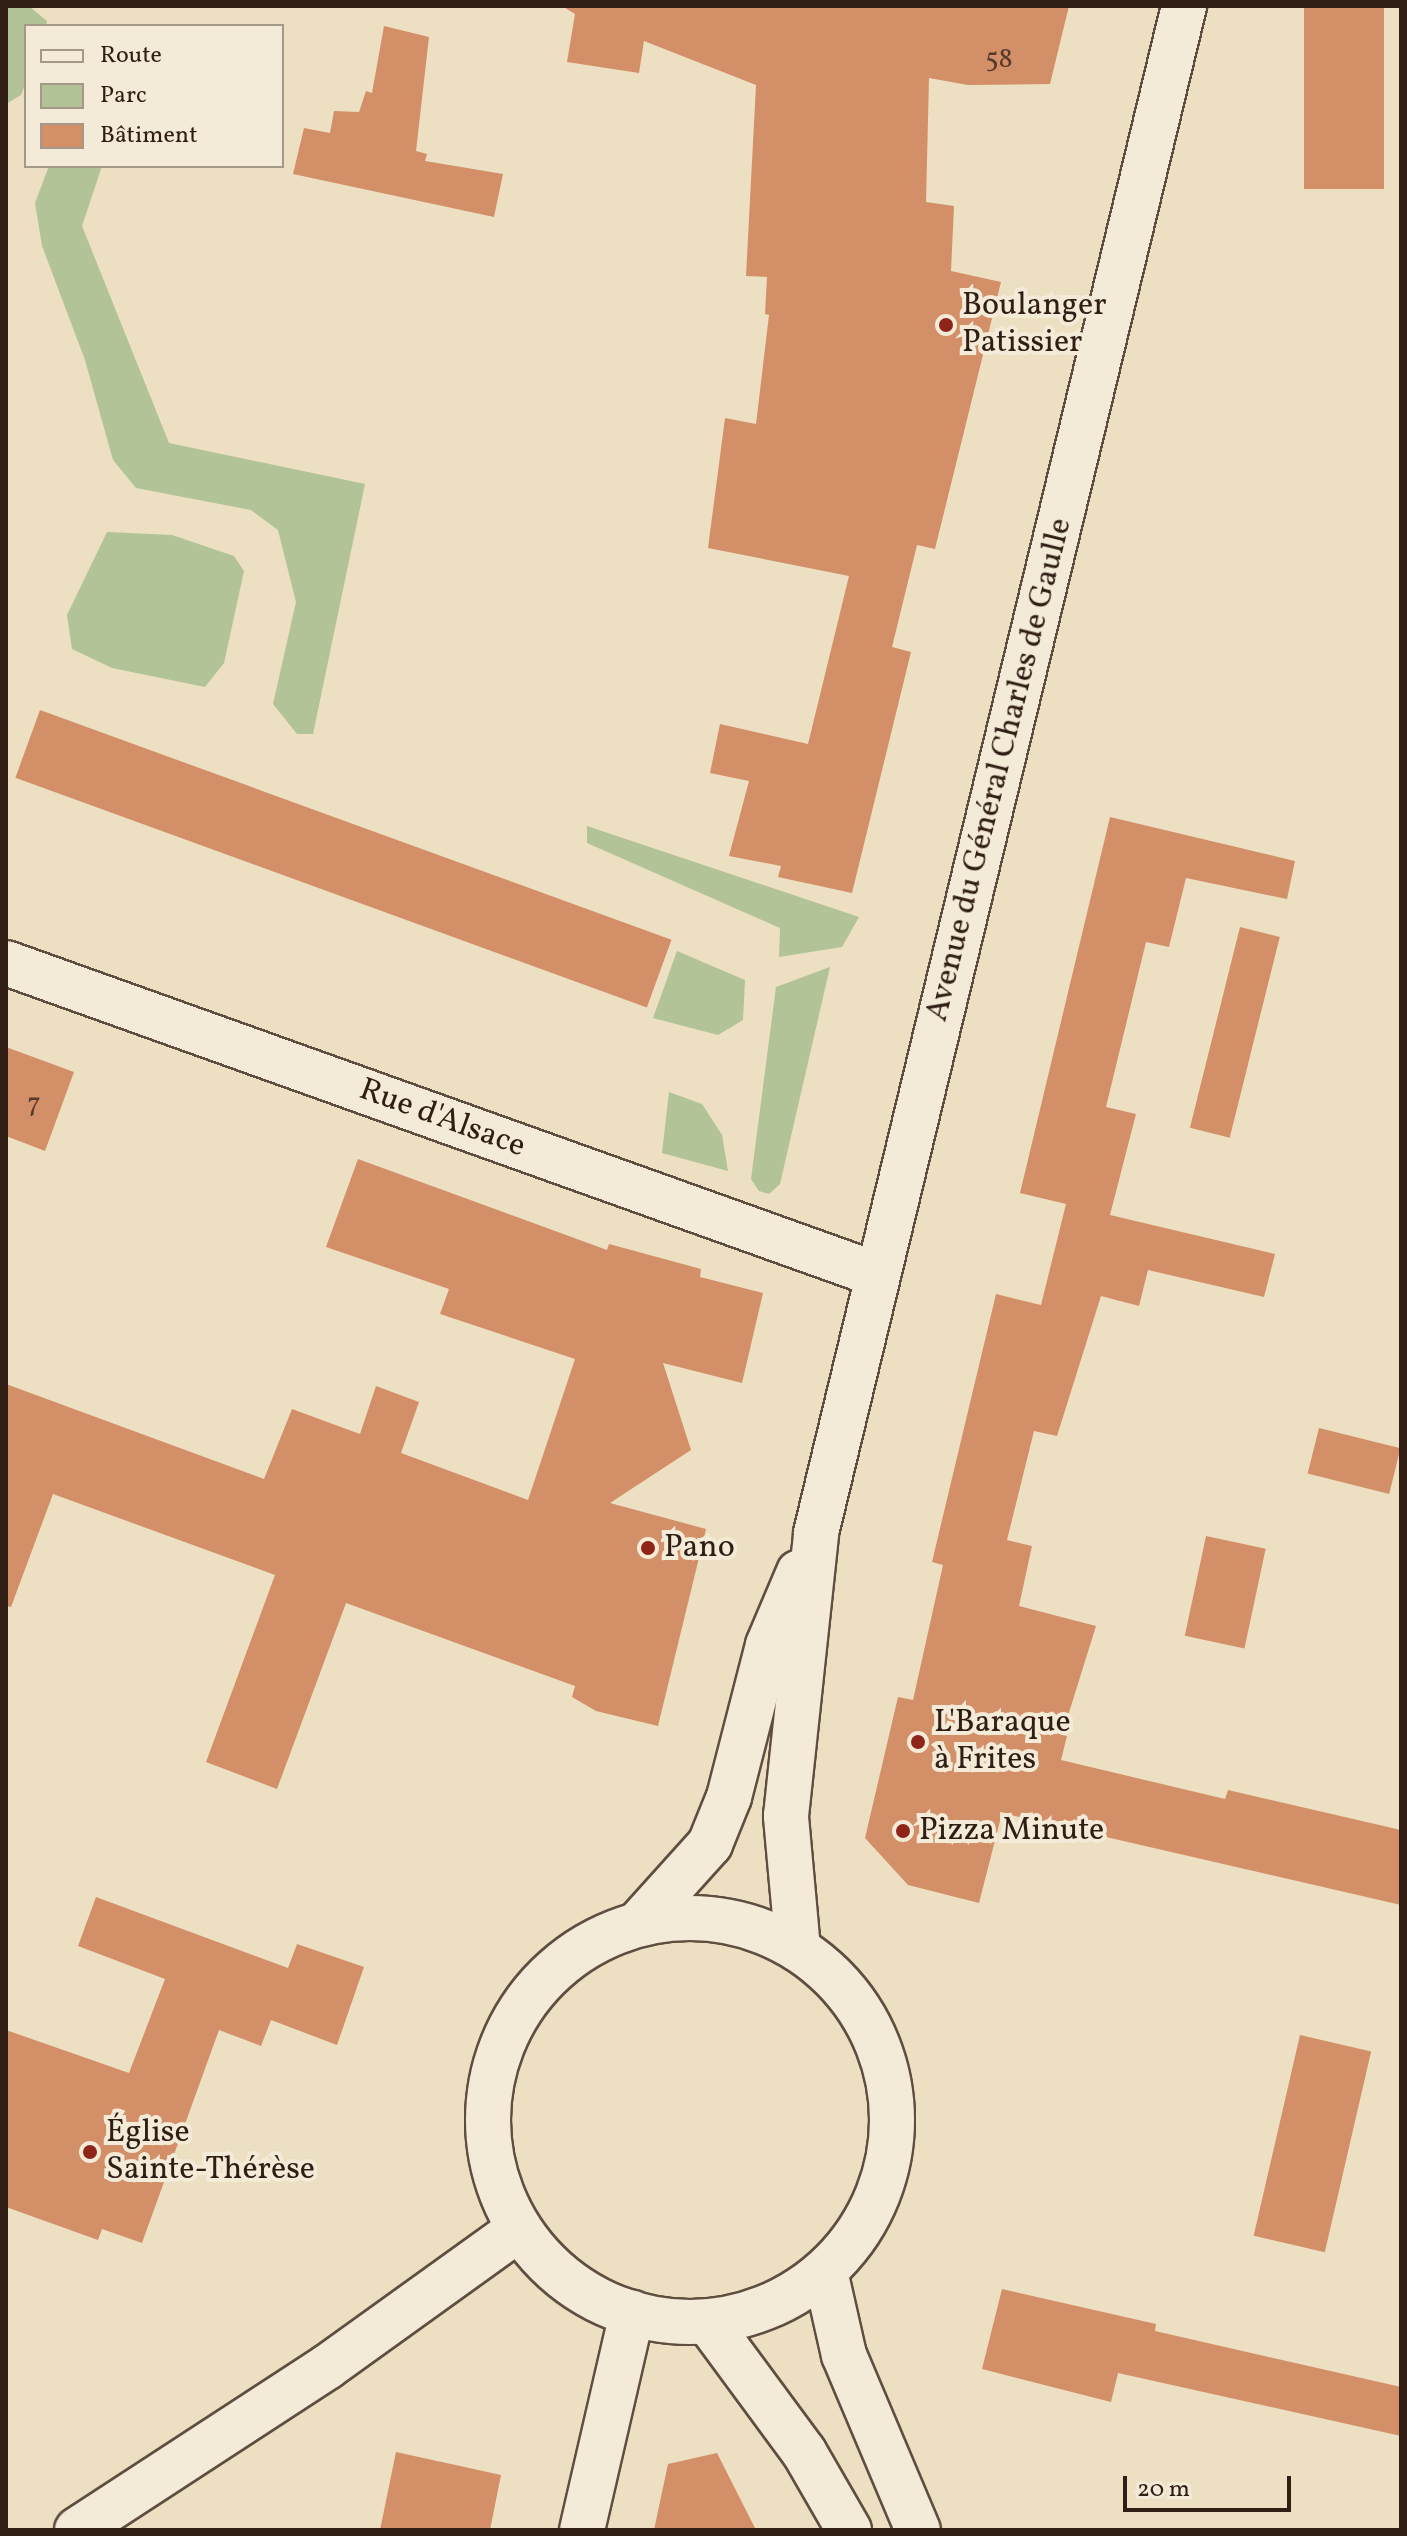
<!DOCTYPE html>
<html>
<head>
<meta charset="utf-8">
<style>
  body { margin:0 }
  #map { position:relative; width:1407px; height:2536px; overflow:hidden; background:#ecdfc2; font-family:Vollkorn,serif }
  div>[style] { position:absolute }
  .green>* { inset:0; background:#b2c397 }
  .building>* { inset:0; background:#d39068; transform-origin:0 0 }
  .roads { filter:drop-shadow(2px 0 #5f4e40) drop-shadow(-2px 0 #5f4e40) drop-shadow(0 2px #5f4e40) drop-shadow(0 -2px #5f4e40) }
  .minor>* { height:44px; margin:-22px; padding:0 22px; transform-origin:22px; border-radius:22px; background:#f3ead7 }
  .tertiary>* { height:44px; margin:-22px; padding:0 22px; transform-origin:22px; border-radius:22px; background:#f3ead7 }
  .secondary>* { height:44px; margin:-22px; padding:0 22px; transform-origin:22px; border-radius:22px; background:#f3ead7 }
  .secondary>.ring { margin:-22px; padding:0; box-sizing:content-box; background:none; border:44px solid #f3ead7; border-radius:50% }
  .dots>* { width:22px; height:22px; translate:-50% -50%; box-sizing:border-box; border:4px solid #f3ead7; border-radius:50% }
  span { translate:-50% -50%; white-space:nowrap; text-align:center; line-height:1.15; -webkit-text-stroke:8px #f3ead7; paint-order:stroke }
  .number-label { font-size:28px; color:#593a29 }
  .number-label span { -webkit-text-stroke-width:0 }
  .poi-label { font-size:32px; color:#301e14 }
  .left { translate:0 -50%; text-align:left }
  .street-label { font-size:32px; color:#301e14 }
  .frame { position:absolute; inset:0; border:8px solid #301e14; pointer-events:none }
  .legend { position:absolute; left:24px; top:24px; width:260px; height:144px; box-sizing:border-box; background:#f3ead7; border:2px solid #a59889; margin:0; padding:10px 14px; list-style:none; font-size:24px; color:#301e14 }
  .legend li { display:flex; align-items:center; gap:16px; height:40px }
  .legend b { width:40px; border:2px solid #a59889 }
  .scale { position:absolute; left:1123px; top:2476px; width:168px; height:36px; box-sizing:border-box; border:4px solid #301e14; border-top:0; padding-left:10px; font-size:24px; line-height:28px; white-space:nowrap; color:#301e14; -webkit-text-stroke:6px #f3ead7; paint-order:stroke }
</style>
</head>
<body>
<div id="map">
  <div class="green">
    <i style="clip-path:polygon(6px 6px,29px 6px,47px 21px,46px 26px,26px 26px,26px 82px,21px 95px,6px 104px)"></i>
    <i style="clip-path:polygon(49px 166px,102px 166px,82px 226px,169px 443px,365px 484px,313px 734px,297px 734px,273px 704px,296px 602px,278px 530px,251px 510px,136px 488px,113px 460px,85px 360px,42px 246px,35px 203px)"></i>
    <i style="clip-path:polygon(107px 532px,172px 535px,234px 556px,244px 571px,224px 663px,205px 687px,112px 668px,72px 649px,67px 615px)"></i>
    <i style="clip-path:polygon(587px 826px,859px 917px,842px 947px,779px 957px,780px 928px,587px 843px)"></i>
    <i style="clip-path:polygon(677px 951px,745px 980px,743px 1020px,718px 1035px,653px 1018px)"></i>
    <i style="clip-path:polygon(830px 967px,780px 1184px,769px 1194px,759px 1191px,751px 1179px,776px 987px)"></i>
    <i style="clip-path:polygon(669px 1092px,702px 1104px,722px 1135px,728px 1171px,662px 1153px)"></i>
  </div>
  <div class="building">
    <i style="clip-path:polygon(562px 6px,1069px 6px,1050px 84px,968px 85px,929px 78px,926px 202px,954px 206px,951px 271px,1001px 282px,935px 549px,917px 545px,892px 647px,911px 652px,852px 893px,778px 877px,781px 866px,729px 856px,749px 781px,710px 773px,720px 724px,808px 744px,849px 576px,708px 548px,725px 418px,756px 424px,769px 315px,765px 314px,767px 277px,746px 276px,756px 85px,644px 41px,639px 73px,567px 62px,575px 14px)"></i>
    <i style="left:1304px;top:6px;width:80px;height:183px"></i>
    <i style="clip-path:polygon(384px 26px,429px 37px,416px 151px,427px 154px,425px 161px,503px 174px,494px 217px,293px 174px,304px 128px,330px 133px,334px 111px,359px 112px,366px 91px,372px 93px)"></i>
    <i style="left:40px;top:710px;width:672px;height:72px;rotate:20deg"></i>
    <i style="clip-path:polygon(1110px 817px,1295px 861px,1287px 899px,1186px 878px,1169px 947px,1146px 942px,1106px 1107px,1136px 1114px,1110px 1215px,1275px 1254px,1264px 1297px,1148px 1270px,1139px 1306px,1101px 1296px,1057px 1436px,1034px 1431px,1007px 1540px,1032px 1546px,1019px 1606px,1096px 1626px,1062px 1735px,1067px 1736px,1061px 1760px,1225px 1799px,1228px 1790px,1401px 1830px,1401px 1905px,1002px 1813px,979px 1903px,908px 1885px,865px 1838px,898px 1697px,913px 1700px,943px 1565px,932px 1562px,996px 1294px,1041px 1305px,1066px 1204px,1020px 1193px)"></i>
    <i style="left:1240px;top:927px;width:41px;height:207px;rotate:14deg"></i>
    <i style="clip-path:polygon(6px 1047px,74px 1072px,45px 1151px,6px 1136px)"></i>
    <i style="clip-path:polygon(358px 1159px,607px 1250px,609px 1244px,701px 1269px,700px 1277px,763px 1293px,742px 1383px,663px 1363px,691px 1450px,610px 1503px,706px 1529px,658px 1726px,596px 1711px,572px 1697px,575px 1686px,346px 1603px,277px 1789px,206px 1762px,275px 1575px,53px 1494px,11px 1607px,6px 1606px,6px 1384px,264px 1479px,292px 1409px,360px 1434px,376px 1386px,419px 1402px,401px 1453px,528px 1500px,575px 1359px,440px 1314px,449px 1289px,326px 1247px)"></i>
    <i style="left:1319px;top:1428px;width:84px;height:47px;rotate:14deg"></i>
    <i style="left:1206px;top:1536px;width:61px;height:102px;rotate:12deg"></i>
    <i style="clip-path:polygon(96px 1897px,288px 1968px,297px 1944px,364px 1967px,337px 2045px,271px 2020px,261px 2046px,219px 2030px,142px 2243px,102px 2229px,98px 2240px,6px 2207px,6px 2030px,129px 2073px,165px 1979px,78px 1946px)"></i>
    <i style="left:1300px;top:2035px;width:73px;height:206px;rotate:13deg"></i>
    <i style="clip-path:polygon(1002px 2289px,1156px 2324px,1155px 2331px,1401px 2387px,1401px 2436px,1118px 2373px,1111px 2402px,982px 2369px)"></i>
    <i style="clip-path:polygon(396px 2452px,501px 2475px,490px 2530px,380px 2530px)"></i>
    <i style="clip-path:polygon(717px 2453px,756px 2530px,654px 2530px,668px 2464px)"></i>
  </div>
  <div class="roads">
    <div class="minor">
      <i style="left:6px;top:963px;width:926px;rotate:19.69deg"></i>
      <i style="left:77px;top:2530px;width:298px;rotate:-33.1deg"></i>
      <i style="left:327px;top:2367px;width:236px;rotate:-35.7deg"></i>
    </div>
    <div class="tertiary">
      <i style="left:582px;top:2530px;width:223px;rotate:-77deg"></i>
    </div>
    <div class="secondary">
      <i class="ring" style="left:488px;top:1918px;width:360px;height:360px"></i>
      <i style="left:638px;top:1924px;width:108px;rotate:-48deg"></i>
      <i style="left:710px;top:1844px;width:51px;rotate:-68deg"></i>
      <i style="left:729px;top:1797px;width:157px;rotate:-75.6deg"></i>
      <i style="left:768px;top:1645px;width:79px;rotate:-67deg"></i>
      <i style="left:798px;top:1949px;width:134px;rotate:-95.2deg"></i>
      <i style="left:786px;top:1816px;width:285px;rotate:-83.9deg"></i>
      <i style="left:816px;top:1533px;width:1571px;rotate:-76.45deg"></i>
      <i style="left:825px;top:2271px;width:86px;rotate:77.3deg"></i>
      <i style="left:844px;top:2355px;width:190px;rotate:67.1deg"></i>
      <i style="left:708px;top:2322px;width:162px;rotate:53.6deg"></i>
      <i style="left:804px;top:2452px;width:90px;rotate:60deg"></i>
    </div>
  </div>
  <div class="dots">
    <i style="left:946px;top:325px;background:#8f2418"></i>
    <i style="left:648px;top:1548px;background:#8f2418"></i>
    <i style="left:918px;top:1742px;background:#8f2418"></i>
    <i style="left:903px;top:1831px;background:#8f2418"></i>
    <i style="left:90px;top:2152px;background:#8f2418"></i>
  </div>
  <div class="number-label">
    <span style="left:999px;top:60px">58</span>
    <span style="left:34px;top:1104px">7</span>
  </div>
  <div class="poi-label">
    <span class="left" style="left:962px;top:325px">Boulanger<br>Patissier</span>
    <span class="left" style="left:664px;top:1548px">Pano</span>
    <span class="left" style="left:934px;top:1742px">L'Baraque<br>à Frites</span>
    <span class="left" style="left:919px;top:1831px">Pizza Minute</span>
    <span class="left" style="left:106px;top:2152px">Église<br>Sainte-Thérèse</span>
  </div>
  <div class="street-label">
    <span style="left:1000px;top:770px;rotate:-76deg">Avenue du Général Charles de Gaulle</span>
    <span style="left:442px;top:1119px;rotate:20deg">Rue d'Alsace</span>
  </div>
  <div class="frame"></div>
  <ul class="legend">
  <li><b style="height:10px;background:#f3ead7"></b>Route</li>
  <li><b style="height:22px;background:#b2c397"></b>Parc</li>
  <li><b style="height:22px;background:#d39068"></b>Bâtiment</li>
  </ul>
  <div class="scale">20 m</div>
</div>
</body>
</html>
